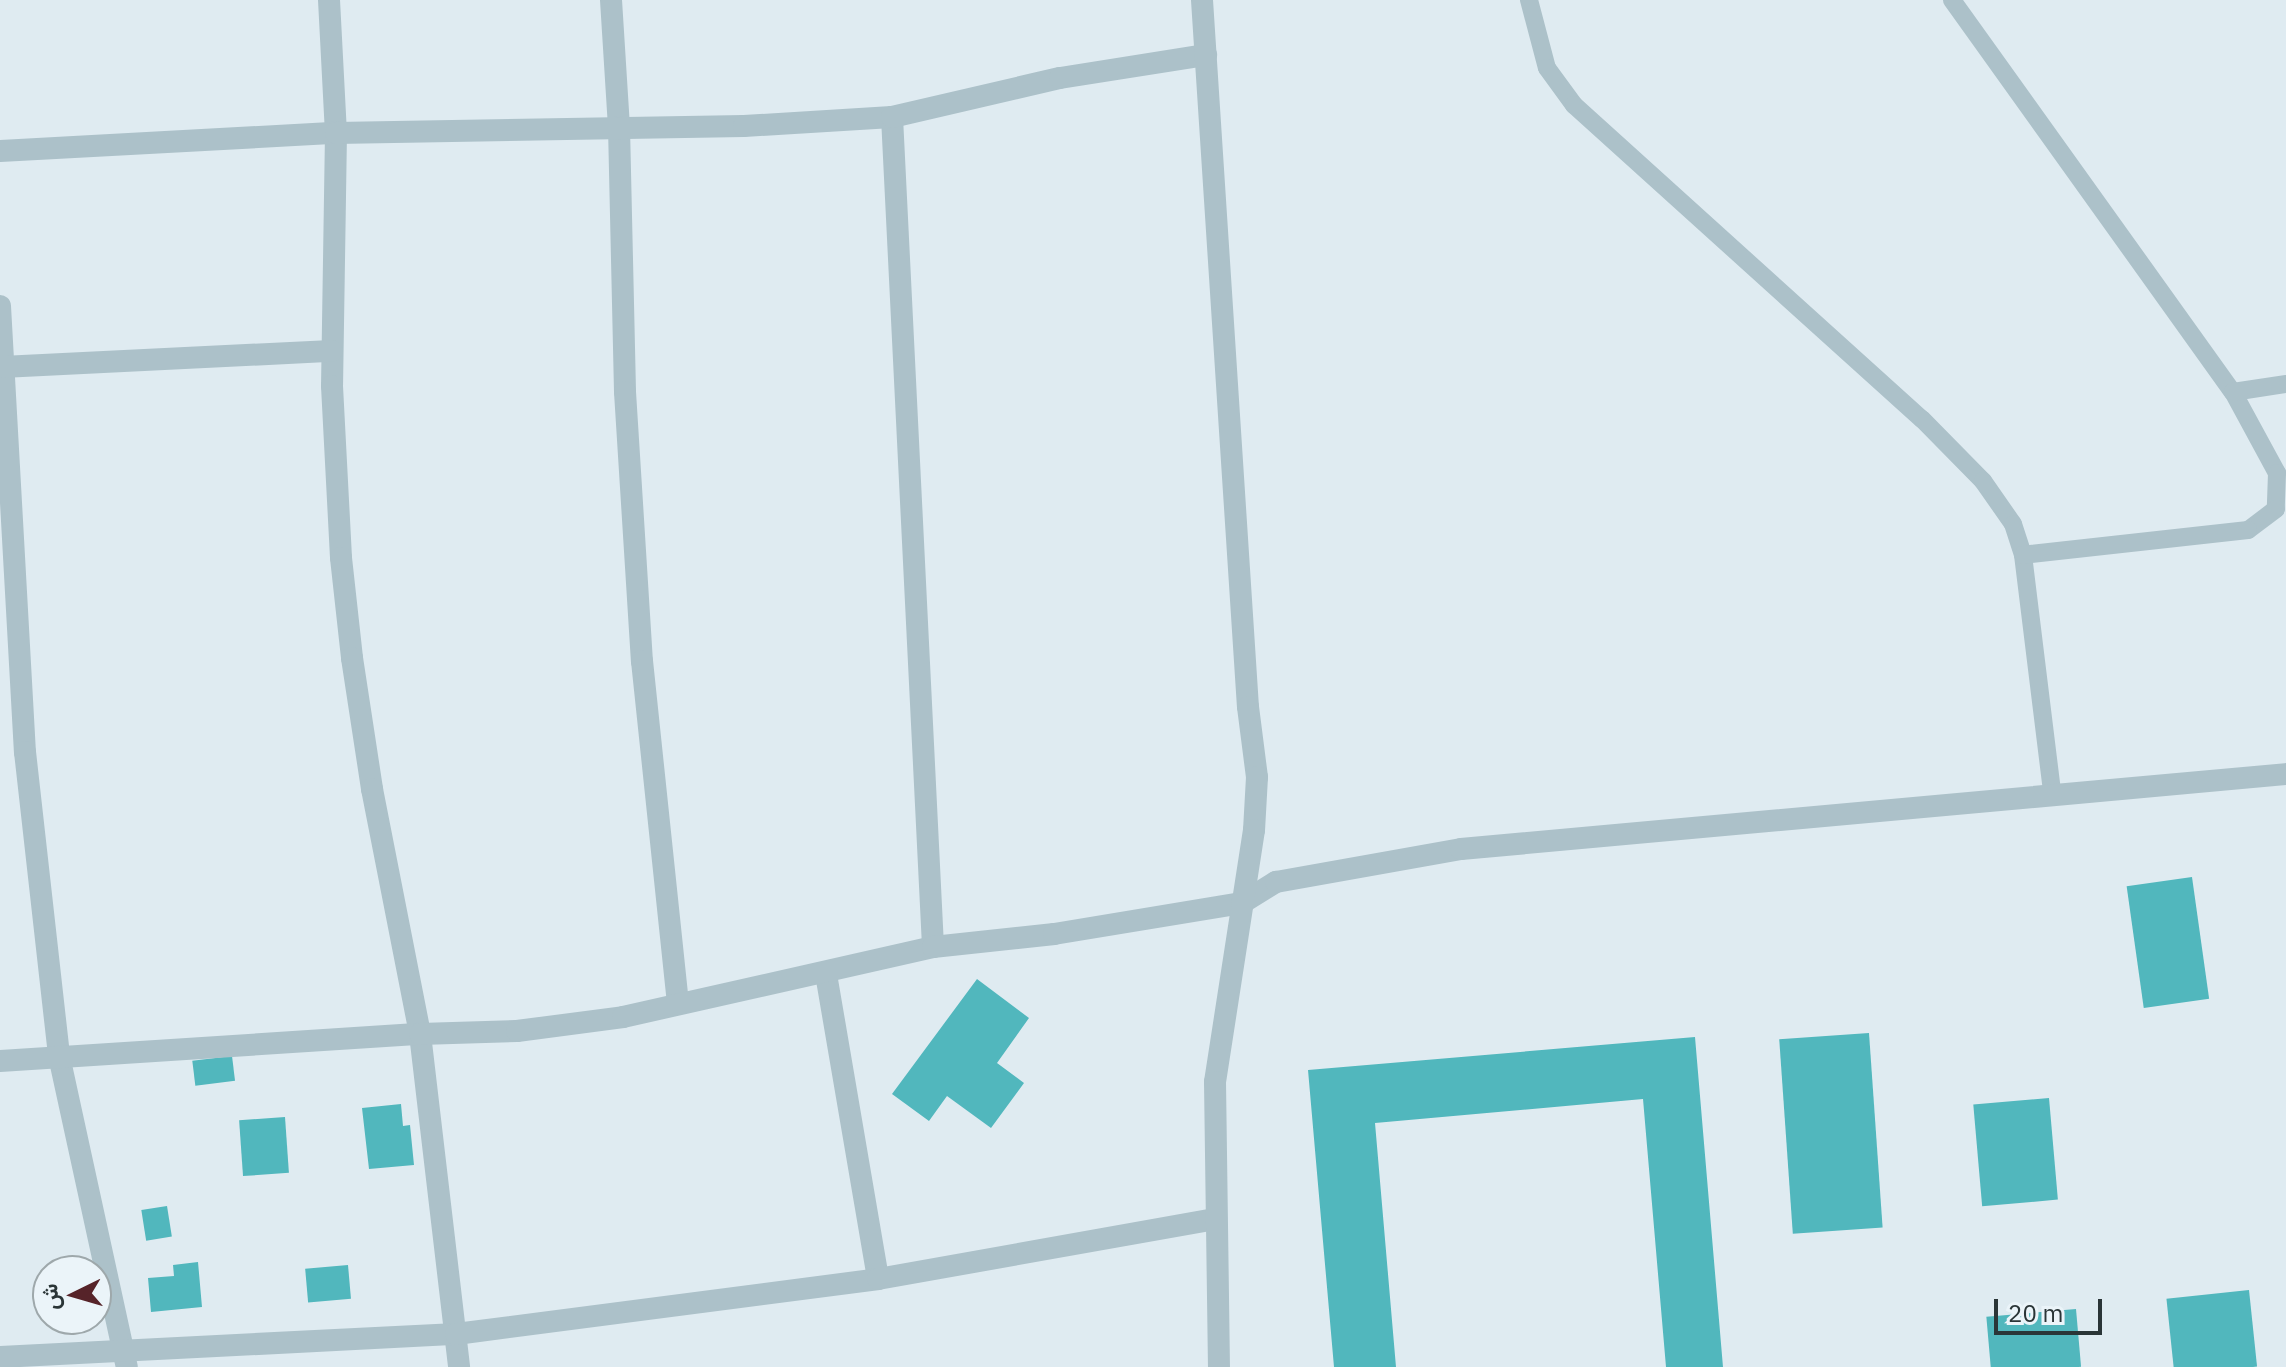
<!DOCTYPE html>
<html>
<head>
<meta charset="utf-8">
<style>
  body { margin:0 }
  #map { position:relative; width:2286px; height:1367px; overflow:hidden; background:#dfebf1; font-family:"IBM Plex Sans",Vazirmatn,sans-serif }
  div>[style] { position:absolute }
  .building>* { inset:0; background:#51b7bd; transform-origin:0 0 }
  .service>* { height:18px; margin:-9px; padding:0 9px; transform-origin:9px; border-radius:9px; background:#acc1c9 }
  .minor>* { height:22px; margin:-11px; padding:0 11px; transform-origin:11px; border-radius:11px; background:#acc1c9 }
  .tertiary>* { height:22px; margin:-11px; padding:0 11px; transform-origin:11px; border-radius:11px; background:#acc1c9 }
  span { translate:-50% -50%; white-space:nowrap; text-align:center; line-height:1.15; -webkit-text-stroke:6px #ebf4f9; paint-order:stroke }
  .north { position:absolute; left:32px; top:1255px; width:80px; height:80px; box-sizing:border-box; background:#ebf4f9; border:2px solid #9ea8ab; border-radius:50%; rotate:265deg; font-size:22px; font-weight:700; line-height:32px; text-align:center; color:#2a3537 }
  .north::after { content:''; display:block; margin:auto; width:28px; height:36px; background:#562329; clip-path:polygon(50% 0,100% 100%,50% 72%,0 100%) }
  .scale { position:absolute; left:1994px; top:1299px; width:108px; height:36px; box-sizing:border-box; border:4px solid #2a3537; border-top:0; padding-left:10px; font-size:24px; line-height:28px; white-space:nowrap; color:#2a3537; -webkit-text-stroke:6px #ebf4f9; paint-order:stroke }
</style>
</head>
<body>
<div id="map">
  <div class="building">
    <i style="left:2192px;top:877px;width:123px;height:66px;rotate:82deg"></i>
    <i style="clip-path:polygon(977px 979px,1029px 1018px,997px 1063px,1024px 1083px,991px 1128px,947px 1096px,929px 1121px,892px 1094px)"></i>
    <i style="left:1869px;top:1033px;width:195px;height:90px;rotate:86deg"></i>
    <i style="clip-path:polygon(1695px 1037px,1723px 1367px,1666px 1367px,1643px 1099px,1375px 1123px,1396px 1367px,1334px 1367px,1308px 1070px)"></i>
    <i style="left:232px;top:1056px;width:25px;height:40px;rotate:83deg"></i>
    <i style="left:2049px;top:1098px;width:102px;height:76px;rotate:85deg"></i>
    <i style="clip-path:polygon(401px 1104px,403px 1126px,410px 1125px,414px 1165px,369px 1169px,362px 1108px)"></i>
    <i style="left:285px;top:1117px;width:56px;height:46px;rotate:86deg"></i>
    <i style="left:167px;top:1206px;width:31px;height:26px;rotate:81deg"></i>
    <i style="clip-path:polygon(198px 1262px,202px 1307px,151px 1312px,148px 1278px,174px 1276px,173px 1265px)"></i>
    <i style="left:348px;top:1265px;width:34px;height:43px;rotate:85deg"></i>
    <i style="left:2249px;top:1290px;width:77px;height:83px;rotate:84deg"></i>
    <i style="left:2076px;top:1309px;width:58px;height:90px;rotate:85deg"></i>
  </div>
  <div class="service">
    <i style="left:1529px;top:0;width:70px;rotate:75.2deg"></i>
    <i style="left:1547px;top:68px;width:46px;rotate:53.9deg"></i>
    <i style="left:1574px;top:105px;width:469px;rotate:42.1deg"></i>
    <i style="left:1922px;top:419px;width:87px;rotate:45.5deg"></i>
    <i style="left:1983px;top:481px;width:52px;rotate:55.1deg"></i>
    <i style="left:2013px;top:524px;width:33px;rotate:72deg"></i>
    <i style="left:2023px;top:555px;width:239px;rotate:83deg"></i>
    <i style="left:1952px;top:0;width:482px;rotate:54.4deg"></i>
    <i style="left:2233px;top:392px;width:92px;rotate:61.5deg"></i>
    <i style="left:2277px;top:473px;width:36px;rotate:92deg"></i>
    <i style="left:2276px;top:509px;width:35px;rotate:143deg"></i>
    <i style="left:2248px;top:530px;width:226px;rotate:173.7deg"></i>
    <i style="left:2233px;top:392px;width:54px;rotate:-8.6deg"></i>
  </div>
  <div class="minor">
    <i style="left:329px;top:0;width:133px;rotate:87deg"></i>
    <i style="left:336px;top:133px;width:253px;rotate:90.9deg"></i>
    <i style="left:332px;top:386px;width:172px;rotate:87deg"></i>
    <i style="left:341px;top:558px;width:101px;rotate:83.7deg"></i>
    <i style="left:352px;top:658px;width:133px;rotate:81.3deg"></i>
    <i style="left:372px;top:789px;width:250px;rotate:78.9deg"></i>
    <i style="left:420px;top:1034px;width:335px;rotate:83.3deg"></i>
    <i style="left:611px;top:0;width:127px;rotate:86.4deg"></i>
    <i style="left:619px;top:127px;width:265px;rotate:88.7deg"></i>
    <i style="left:625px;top:392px;width:270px;rotate:86.4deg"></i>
    <i style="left:642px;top:661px;width:345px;rotate:84deg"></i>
    <i style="left:892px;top:117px;width:831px;rotate:87.17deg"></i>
    <i style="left:0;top:151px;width:336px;rotate:-3.1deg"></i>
    <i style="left:336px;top:133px;width:408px;rotate:-1deg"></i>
    <i style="left:744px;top:126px;width:148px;rotate:-3.5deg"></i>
    <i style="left:892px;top:117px;width:172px;rotate:-13.1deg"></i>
    <i style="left:1060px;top:78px;width:148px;rotate:-9deg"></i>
    <i style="left:0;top:306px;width:447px;rotate:86.8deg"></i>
    <i style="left:25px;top:752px;width:306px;rotate:83.6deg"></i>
    <i style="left:59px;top:1056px;width:318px;rotate:77.7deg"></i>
    <i style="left:2px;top:367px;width:330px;rotate:-2.8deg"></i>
    <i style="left:826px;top:974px;width:309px;rotate:80.3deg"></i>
    <i style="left:0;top:1061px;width:421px;rotate:-3.7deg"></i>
    <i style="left:420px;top:1034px;width:97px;rotate:-1.8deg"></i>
    <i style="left:517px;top:1031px;width:107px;rotate:-7.5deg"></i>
    <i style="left:623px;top:1017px;width:318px;rotate:-12.7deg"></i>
    <i style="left:933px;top:947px;width:122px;rotate:-6.1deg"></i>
    <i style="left:1054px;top:934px;width:191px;rotate:-9.4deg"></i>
    <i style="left:1242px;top:903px;width:40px;rotate:-32deg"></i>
    <i style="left:1276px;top:882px;width:188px;rotate:-10.1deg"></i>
    <i style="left:1461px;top:849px;width:828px;rotate:-5.19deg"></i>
    <i style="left:0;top:1357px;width:457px;rotate:-2.9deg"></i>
    <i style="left:456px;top:1334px;width:426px;rotate:-7.4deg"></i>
    <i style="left:878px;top:1279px;width:343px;rotate:-10.1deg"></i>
  </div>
  <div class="tertiary">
    <i style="left:1202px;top:0;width:708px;rotate:86.28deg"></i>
    <i style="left:1248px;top:707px;width:71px;rotate:82.7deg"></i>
    <i style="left:1257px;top:777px;width:53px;rotate:93.2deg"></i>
    <i style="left:1254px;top:830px;width:255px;rotate:98.8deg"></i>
    <i style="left:1215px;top:1082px;width:285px;rotate:89.2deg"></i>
  </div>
  <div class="north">ش</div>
  <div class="scale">20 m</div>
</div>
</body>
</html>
